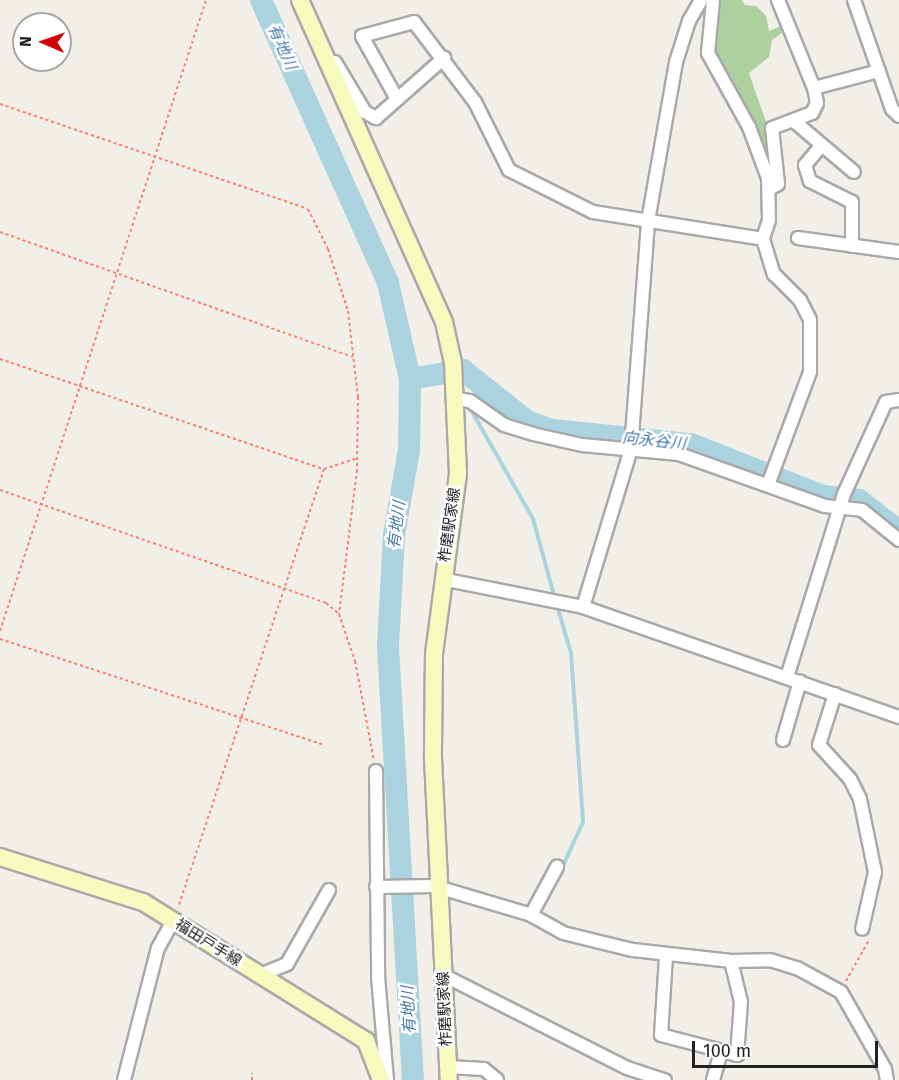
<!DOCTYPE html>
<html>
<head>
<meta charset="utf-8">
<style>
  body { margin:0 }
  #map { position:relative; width:899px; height:1080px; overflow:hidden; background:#f2efe9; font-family:"Fira Sans","Noto Sans JP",sans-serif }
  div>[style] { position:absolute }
  .forest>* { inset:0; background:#add19e }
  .stream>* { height:4px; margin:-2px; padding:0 2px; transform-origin:2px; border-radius:2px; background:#aad3df }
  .river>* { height:22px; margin:-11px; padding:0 11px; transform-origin:11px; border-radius:11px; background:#aad3df }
  .path>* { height:2px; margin-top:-1px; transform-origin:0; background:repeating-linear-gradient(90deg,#fa8072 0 3px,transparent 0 6px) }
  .roads { filter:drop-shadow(2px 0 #a9a9a9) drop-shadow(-2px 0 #a9a9a9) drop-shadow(0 2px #a9a9a9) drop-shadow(0 -2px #a9a9a9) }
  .street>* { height:12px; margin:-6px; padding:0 6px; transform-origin:6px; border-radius:6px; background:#fff }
  .secondary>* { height:16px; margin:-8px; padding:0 8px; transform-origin:8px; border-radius:8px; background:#f7fabf }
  span { translate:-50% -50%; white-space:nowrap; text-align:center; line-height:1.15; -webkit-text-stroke:5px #fff; paint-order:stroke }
  .street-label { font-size:15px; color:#222 }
  .water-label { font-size:16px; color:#4a7aab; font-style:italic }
  .north { position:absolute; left:12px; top:12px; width:60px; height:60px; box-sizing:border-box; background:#fff; border:2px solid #a7a7a7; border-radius:50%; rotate:272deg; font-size:16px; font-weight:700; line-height:24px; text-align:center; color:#222 }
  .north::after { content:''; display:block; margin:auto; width:21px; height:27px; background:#d40000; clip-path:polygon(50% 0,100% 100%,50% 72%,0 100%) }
  .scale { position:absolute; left:692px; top:1041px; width:186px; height:27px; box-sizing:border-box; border:3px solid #222; border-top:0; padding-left:8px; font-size:18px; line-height:21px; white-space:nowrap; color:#222; -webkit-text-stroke:4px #fff; paint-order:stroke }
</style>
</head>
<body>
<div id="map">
  <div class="forest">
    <i style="clip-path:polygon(716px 0,742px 0,745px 5px,756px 6px,766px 16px,769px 31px,783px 25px,786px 30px,772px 40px,769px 57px,749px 73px,767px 125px,766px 147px,775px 178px,711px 53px)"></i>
  </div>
  <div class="stream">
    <i style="left:474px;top:391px;width:10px;rotate:-53deg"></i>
    <i style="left:470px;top:408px;width:128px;rotate:60.4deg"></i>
    <i style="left:533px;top:519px;width:83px;rotate:74.6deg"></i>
    <i style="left:557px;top:606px;width:49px;rotate:73.4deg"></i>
    <i style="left:571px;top:653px;width:169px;rotate:85.9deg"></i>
    <i style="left:583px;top:822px;width:53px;rotate:114.6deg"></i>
  </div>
  <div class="river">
    <i style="left:261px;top:0;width:310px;rotate:65.8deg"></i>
    <i style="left:388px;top:283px;width:98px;rotate:77.1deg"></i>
    <i style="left:410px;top:379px;width:71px;rotate:90.8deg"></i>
    <i style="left:409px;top:450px;width:86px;rotate:100deg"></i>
    <i style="left:394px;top:535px;width:112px;rotate:93.1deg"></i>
    <i style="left:388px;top:647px;width:434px;rotate:86.7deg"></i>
    <i style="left:410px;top:379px;width:54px;rotate:-9.6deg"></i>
    <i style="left:463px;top:370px;width:82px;rotate:38.6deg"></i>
    <i style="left:527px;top:421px;width:27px;rotate:20deg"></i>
    <i style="left:552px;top:430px;width:140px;rotate:5.8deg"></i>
    <i style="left:691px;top:444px;width:142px;rotate:21.5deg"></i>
    <i style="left:823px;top:496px;width:36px;rotate:6deg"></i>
    <i style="left:859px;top:500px;width:51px;rotate:37.8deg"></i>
  </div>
  <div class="path">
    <i style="left:0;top:104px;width:325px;rotate:18.8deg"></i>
    <i style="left:308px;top:209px;width:45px;rotate:63.4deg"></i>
    <i style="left:328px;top:249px;width:65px;rotate:72.1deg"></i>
    <i style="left:348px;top:311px;width:87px;rotate:83.4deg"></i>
    <i style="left:358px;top:397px;width:73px;rotate:90.8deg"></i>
    <i style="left:357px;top:470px;width:145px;rotate:97.1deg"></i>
    <i style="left:0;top:232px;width:374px;rotate:19.5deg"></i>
    <i style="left:0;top:359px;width:342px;rotate:18.8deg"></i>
    <i style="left:324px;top:469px;width:462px;rotate:108.4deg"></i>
    <i style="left:324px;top:469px;width:35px;rotate:-18deg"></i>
    <i style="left:0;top:490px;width:345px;rotate:19.1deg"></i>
    <i style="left:326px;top:603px;width:17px;rotate:40deg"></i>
    <i style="left:339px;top:614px;width:50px;rotate:71.2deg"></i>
    <i style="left:355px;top:661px;width:102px;rotate:79.2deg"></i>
    <i style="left:0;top:631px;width:664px;rotate:-71.92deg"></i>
    <i style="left:0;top:639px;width:342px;rotate:18.1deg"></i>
    <i style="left:846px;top:981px;width:47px;rotate:-60.7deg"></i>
    <i style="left:252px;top:1080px;width:7px;rotate:-90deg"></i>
  </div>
  <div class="roads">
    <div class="street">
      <i style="left:713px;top:0;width:53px;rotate:95.4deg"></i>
      <i style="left:708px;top:53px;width:85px;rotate:61deg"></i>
      <i style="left:749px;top:127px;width:54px;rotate:69.6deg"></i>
      <i style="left:768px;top:178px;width:42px;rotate:88.6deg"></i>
      <i style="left:769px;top:220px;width:20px;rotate:108deg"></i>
      <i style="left:778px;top:0;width:95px;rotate:67.8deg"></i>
      <i style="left:854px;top:0;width:115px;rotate:70.8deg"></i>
      <i style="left:892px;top:109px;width:10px;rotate:45deg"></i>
      <i style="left:335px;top:62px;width:58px;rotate:59deg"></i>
      <i style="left:365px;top:112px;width:13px;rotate:29deg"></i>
      <i style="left:376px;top:118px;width:91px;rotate:-41.4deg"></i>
      <i style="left:397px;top:99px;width:72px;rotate:-119.1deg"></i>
      <i style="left:362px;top:36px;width:54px;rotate:-15.1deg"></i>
      <i style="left:414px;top:22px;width:101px;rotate:52.7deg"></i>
      <i style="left:475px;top:102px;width:76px;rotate:63.4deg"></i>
      <i style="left:509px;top:170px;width:94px;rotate:26.6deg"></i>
      <i style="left:593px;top:212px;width:172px;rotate:9deg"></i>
      <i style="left:763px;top:239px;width:37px;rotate:73deg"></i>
      <i style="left:774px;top:274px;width:37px;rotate:45deg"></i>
      <i style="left:800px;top:300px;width:22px;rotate:63deg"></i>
      <i style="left:810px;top:320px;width:52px;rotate:90deg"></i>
      <i style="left:810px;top:372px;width:121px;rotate:110.4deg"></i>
      <i style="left:795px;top:122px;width:77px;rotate:40.3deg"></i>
      <i style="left:821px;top:146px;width:25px;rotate:130deg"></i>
      <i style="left:805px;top:165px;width:17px;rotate:73deg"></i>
      <i style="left:810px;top:181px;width:47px;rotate:26.6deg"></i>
      <i style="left:852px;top:202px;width:44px;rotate:90deg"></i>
      <i style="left:769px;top:189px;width:10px;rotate:-29deg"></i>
      <i style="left:778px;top:184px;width:56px;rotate:-96.1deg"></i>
      <i style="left:772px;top:128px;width:43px;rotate:-20.6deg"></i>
      <i style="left:812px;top:113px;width:11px;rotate:-63deg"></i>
      <i style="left:817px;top:103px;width:15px;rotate:-101deg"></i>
      <i style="left:814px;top:88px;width:67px;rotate:-14.7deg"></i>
      <i style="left:798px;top:238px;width:102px;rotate:7.9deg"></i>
      <i style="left:456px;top:399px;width:14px;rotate:8deg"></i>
      <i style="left:470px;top:401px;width:42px;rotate:35.2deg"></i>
      <i style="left:504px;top:425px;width:30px;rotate:17deg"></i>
      <i style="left:533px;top:434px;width:50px;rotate:12.7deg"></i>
      <i style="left:582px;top:445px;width:97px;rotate:5.3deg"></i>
      <i style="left:679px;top:454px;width:155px;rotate:19.6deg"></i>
      <i style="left:825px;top:506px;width:37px;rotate:6deg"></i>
      <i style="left:862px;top:510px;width:48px;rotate:39deg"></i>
      <i style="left:442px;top:579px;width:144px;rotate:11.2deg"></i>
      <i style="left:583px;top:607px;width:335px;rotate:19.2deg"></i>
      <i style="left:583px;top:607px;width:165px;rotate:-73.1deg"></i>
      <i style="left:631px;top:449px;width:229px;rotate:-85.7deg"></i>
      <i style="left:648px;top:221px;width:161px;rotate:-80deg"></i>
      <i style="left:676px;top:62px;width:43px;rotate:-72.4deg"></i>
      <i style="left:689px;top:21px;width:24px;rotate:-60deg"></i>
      <i style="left:787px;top:677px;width:192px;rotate:-72.7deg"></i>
      <i style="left:844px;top:494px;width:101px;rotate:-65.5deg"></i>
      <i style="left:886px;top:402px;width:13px;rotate:-9deg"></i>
      <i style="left:835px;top:694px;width:53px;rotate:107.4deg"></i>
      <i style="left:819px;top:745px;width:46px;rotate:47.6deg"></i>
      <i style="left:850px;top:779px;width:22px;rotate:63deg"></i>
      <i style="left:860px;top:799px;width:75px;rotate:78.4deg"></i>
      <i style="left:875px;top:872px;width:58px;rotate:102.8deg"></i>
      <i style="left:783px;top:740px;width:61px;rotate:-73.9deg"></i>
      <i style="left:376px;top:771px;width:206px;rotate:89.4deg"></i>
      <i style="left:378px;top:977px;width:103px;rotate:85deg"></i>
      <i style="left:376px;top:887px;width:58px;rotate:-1deg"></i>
      <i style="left:434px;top:886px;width:101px;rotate:16.6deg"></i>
      <i style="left:531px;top:915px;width:55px;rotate:-61.6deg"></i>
      <i style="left:531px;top:915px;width:37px;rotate:29deg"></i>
      <i style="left:563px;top:933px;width:72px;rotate:13.7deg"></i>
      <i style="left:633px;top:950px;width:99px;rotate:6.4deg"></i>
      <i style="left:731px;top:961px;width:39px;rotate:-1deg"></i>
      <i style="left:770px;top:960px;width:28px;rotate:17deg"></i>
      <i style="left:797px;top:968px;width:50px;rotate:28.6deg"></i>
      <i style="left:841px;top:992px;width:89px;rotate:60.3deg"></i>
      <i style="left:885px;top:1069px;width:11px;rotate:80deg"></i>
      <i style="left:666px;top:956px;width:79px;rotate:93.6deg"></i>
      <i style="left:661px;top:1035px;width:79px;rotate:14.7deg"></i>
      <i style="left:737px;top:1055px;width:53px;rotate:-85.7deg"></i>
      <i style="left:741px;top:1002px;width:42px;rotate:-103.7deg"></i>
      <i style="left:260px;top:975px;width:29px;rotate:-22deg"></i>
      <i style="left:287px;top:964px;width:85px;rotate:-60.4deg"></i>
      <i style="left:443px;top:975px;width:206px;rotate:26.8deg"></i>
      <i style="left:627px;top:1068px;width:40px;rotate:18deg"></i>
      <i style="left:447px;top:1067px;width:37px;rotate:3deg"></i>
      <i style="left:484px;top:1069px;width:17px;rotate:40deg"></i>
      <i style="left:124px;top:1080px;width:136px;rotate:-75.6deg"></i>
      <i style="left:158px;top:948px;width:31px;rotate:-61deg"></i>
      <i style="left:713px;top:1080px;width:29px;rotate:-74deg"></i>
    </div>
    <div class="secondary">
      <i style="left:300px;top:0;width:353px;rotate:65.9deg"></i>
      <i style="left:444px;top:322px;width:42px;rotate:77.6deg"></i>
      <i style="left:453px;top:363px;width:111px;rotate:87.4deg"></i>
      <i style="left:458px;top:474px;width:182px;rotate:97.6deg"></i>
      <i style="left:434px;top:654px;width:104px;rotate:90.6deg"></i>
      <i style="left:433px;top:758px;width:322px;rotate:87.2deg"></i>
      <i style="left:0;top:857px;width:150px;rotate:17.5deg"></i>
      <i style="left:143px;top:902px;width:263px;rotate:31.9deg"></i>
      <i style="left:366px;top:1041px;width:42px;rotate:69deg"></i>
    </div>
  </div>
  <div class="street-label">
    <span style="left:450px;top:525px;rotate:-82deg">柞磨駅家線</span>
    <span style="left:208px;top:943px;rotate:32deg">福田戸手線</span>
    <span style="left:445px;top:1009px;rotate:-92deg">柞磨駅家線</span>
  </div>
  <div class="water-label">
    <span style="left:282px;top:47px;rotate:66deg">有地川</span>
    <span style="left:654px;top:441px;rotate:6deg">向永谷川</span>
    <span style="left:397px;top:525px;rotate:-83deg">有地川</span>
    <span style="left:409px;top:1010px;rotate:-93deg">有地川</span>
  </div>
  <div class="north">N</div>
  <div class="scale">100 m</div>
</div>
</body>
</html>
